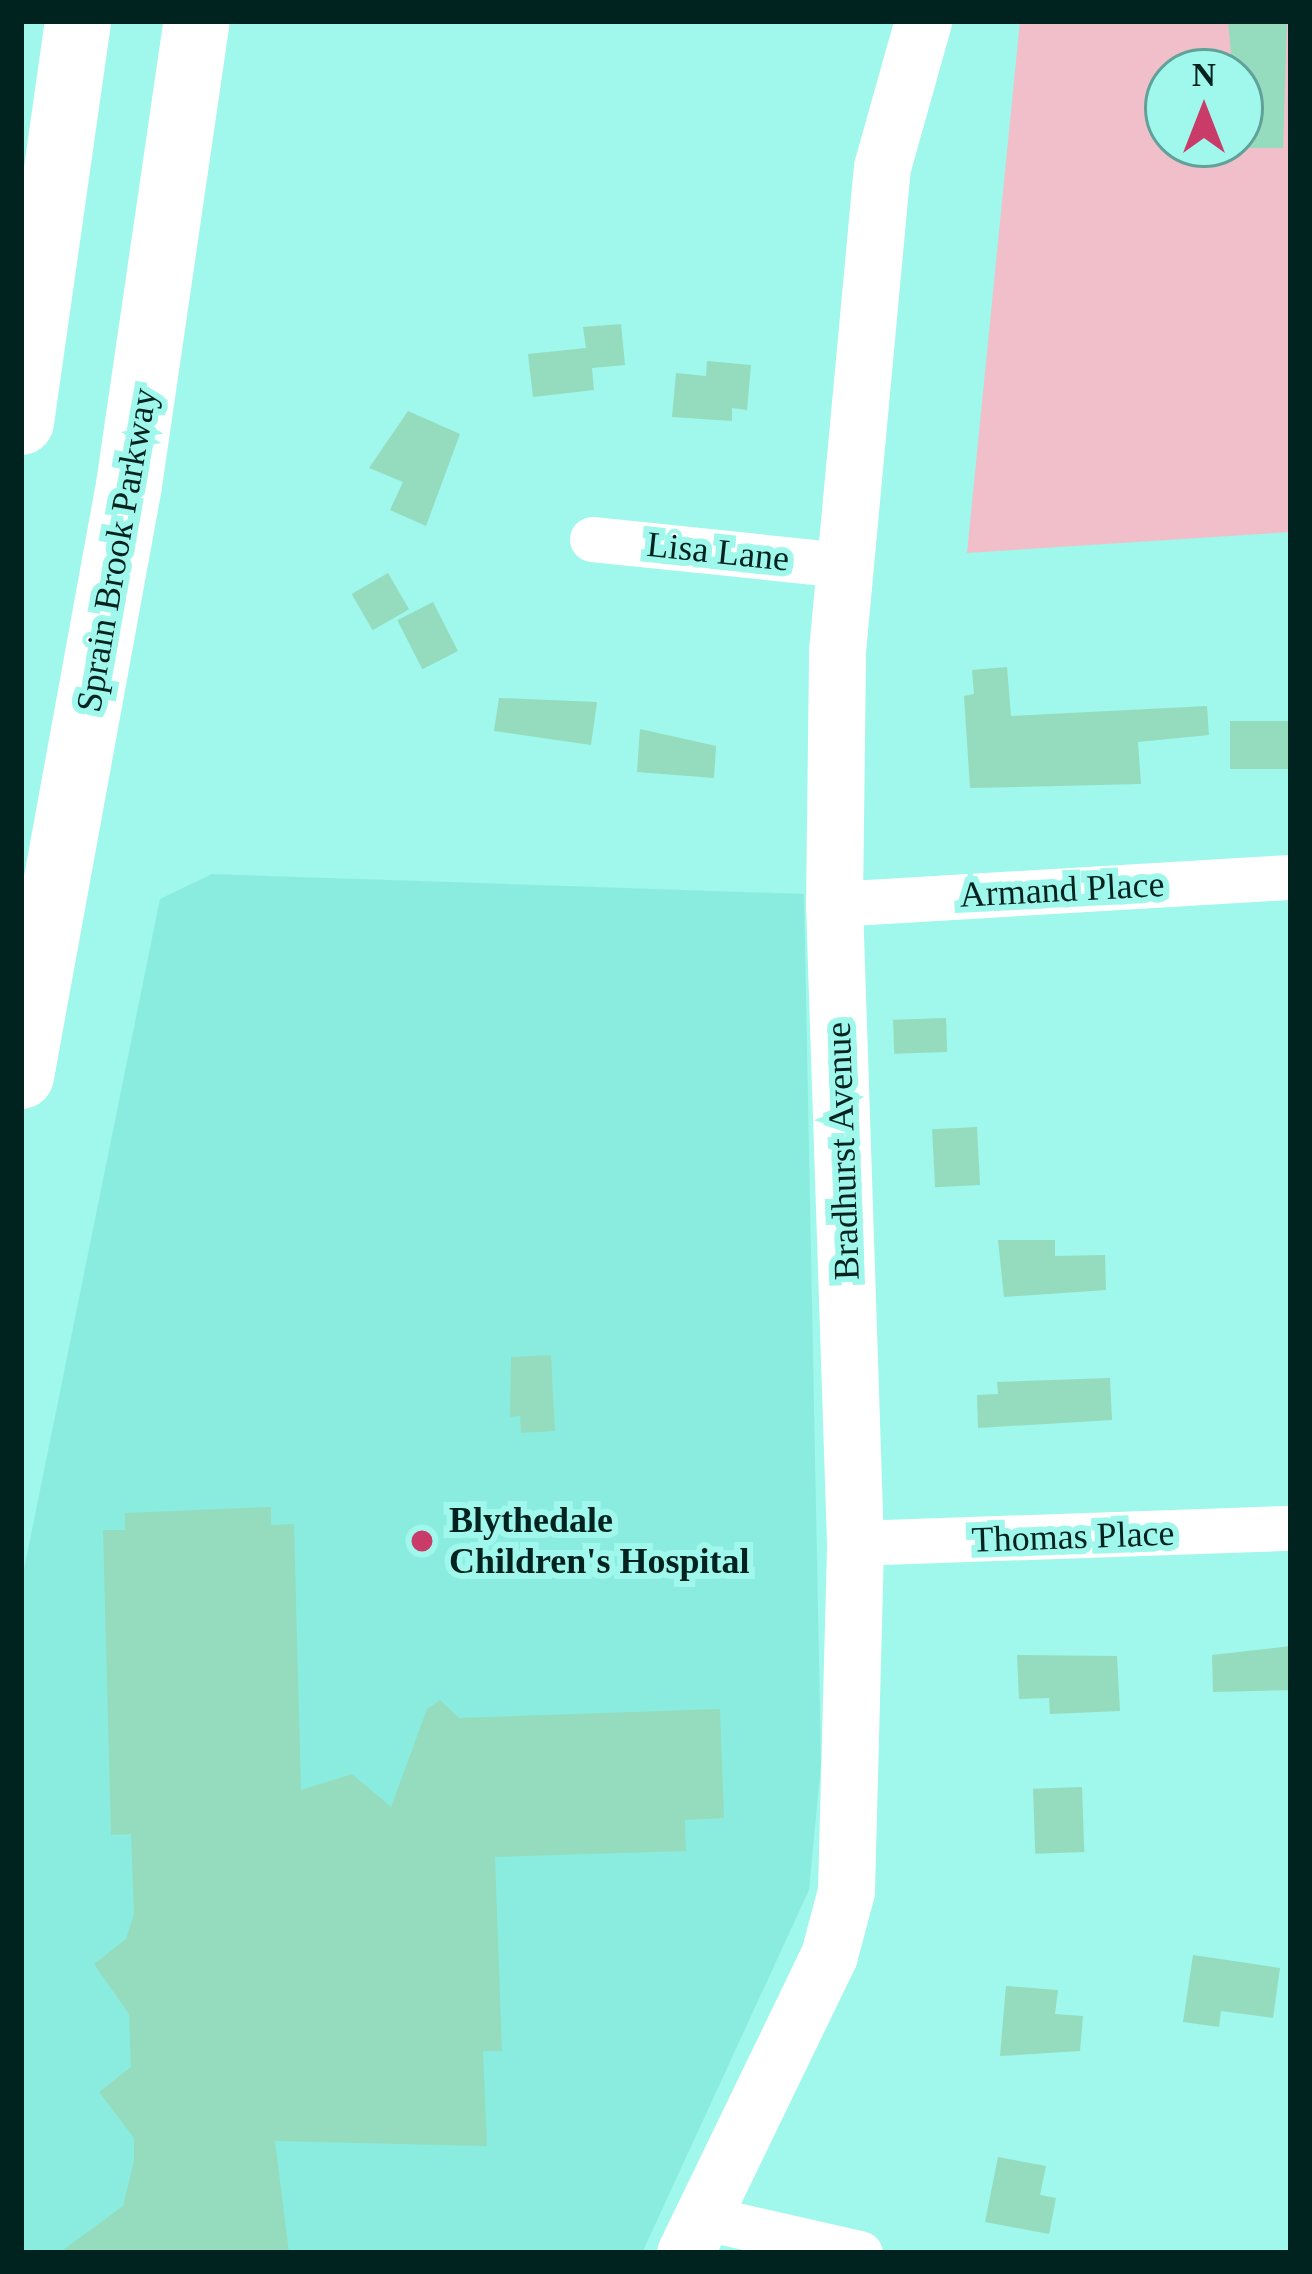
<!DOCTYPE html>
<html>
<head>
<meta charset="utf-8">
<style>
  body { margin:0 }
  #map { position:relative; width:1312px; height:2274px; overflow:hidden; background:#a0f7eb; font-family:"Times New Roman",serif }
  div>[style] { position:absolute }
  .built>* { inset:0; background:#8aecdf }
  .green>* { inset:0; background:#f1bfc9 }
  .building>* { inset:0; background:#94dcbd; transform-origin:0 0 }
  .minor>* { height:45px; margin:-22.5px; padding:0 22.5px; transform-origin:22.5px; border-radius:22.5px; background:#fff }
  .major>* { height:57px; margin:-28.5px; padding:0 28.5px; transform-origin:28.5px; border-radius:28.5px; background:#fff }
  .highway>* { height:66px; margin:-33px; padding:0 33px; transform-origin:33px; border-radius:33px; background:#fff }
  .dots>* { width:33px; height:33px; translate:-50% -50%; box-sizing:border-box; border:6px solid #a0f7eb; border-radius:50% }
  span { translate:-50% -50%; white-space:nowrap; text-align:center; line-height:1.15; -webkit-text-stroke:12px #a0f7eb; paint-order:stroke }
  .street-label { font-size:36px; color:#002320 }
  .poi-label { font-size:36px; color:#002320; font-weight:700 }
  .left { translate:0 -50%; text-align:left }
  .frame { position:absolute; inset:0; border:24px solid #002320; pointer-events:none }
  .north { position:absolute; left:1144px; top:48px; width:120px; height:120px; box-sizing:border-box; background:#a0f7eb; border:3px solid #60a29a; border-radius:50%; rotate:0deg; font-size:33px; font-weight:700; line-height:48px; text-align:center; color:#002320 }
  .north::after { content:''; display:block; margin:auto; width:42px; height:54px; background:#c93c6a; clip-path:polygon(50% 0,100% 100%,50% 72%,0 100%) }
</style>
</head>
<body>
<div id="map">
  <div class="built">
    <i style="clip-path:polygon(212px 874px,804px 894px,821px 1764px,809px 1890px,642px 2253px,21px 2253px,21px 1584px,160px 899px)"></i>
  </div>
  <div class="green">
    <i style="clip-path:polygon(evenodd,1020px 21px,1291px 21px,1291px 532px,967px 553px,1020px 21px,1168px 72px,1240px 72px,1240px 144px,1168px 144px,1168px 72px)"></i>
  </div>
  <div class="building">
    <i style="clip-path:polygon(1228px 21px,1287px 21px,1283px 148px,1240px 148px)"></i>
    <i style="clip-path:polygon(621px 324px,625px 365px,592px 368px,594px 390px,533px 397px,528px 354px,586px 348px,583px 327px)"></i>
    <i style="clip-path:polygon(707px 361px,751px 365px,747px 410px,732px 408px,732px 421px,672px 417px,676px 373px,706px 376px)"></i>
    <i style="clip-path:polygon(408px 411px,460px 434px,426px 526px,390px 510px,403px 482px,369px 468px)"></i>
    <i style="left:388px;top:573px;width:42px;height:42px;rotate:60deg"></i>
    <i style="left:433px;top:602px;width:55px;height:40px;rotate:63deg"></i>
    <i style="clip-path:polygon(1007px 667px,1011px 716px,1207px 706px,1209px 735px,1138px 742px,1141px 784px,970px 788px,964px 696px,974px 694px,972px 670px)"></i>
    <i style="clip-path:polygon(499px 698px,597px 702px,591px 745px,494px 731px)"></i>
    <i style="left:1291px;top:721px;width:48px;height:61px;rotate:90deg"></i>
    <i style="clip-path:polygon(640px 729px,716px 746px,714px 778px,637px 772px)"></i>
    <i style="left:946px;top:1018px;width:34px;height:53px;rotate:88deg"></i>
    <i style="left:977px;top:1127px;width:58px;height:45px;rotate:87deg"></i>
    <i style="clip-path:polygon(998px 1240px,1055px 1240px,1055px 1256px,1105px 1255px,1106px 1290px,1004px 1297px)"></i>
    <i style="clip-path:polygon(551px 1355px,555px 1431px,521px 1433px,520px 1416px,510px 1417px,511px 1357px)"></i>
    <i style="clip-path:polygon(1110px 1378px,1112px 1420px,978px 1428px,977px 1395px,998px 1394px,997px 1382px)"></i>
    <i style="clip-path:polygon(271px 1507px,271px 1525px,294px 1524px,301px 1790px,352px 1774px,391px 1807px,427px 1709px,440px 1700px,459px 1718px,720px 1709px,724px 1818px,685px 1820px,686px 1851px,495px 1857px,502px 2051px,483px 2051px,487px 2146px,275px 2141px,289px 2253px,59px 2253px,123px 2206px,134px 2161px,134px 2138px,99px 2092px,131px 2067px,129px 2014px,94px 1964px,126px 1939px,134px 1914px,131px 1834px,111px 1835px,103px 1530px,125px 1530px,125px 1513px)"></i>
    <i style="clip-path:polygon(1291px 1646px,1291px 1690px,1213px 1692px,1212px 1655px)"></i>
    <i style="clip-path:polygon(1017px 1655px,1117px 1656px,1120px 1711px,1050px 1714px,1049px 1698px,1019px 1699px)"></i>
    <i style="left:1082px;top:1787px;width:65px;height:49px;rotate:88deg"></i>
    <i style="clip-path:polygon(1193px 1955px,1280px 1968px,1273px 2018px,1221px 2011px,1219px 2027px,1183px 2022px)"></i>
    <i style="clip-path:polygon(1006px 1986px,1058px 1990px,1055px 2014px,1083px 2016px,1080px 2051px,1000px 2056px)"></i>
    <i style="clip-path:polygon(998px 2157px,1046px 2166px,1040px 2195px,1056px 2198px,1049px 2234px,985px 2222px)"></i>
  </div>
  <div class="minor">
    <i style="left:592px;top:539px;width:253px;rotate:5.9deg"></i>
    <i style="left:834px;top:904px;width:458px;rotate:-3.4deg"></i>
    <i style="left:855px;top:1543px;width:436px;rotate:-2deg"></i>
    <i style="left:701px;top:2217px;width:163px;rotate:12.8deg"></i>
  </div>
  <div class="major">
    <i style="left:685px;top:2253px;width:331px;rotate:-64.2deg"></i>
    <i style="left:829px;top:1955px;width:66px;rotate:-75.1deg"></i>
    <i style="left:846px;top:1891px;width:348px;rotate:-88.5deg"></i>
    <i style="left:855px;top:1543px;width:639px;rotate:-91.88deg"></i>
    <i style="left:834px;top:904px;width:253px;rotate:-89.3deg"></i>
    <i style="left:837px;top:651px;width:486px;rotate:-84.7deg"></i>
    <i style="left:882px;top:167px;width:152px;rotate:-74.3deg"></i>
  </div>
  <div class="highway">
    <i style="left:21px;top:422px;width:405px;rotate:-81.9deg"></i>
    <i style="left:21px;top:1076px;width:601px;rotate:-79.64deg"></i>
    <i style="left:129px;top:485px;width:469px;rotate:-81.7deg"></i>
  </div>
  <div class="dots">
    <i style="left:422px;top:1541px;background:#c93c6a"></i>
  </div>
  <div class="street-label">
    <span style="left:117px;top:550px;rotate:-80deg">Sprain Brook Parkway</span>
    <span style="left:718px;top:552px;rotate:6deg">Lisa Lane</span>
    <span style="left:1062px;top:890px;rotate:-3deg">Armand Place</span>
    <span style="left:843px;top:1151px;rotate:-92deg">Bradhurst Avenue</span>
    <span style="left:1073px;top:1537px;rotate:-2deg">Thomas Place</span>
  </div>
  <div class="poi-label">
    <span class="left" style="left:449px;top:1541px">Blythedale<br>Children's Hospital</span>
  </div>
  <div class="frame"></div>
  <div class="north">N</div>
</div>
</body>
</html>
